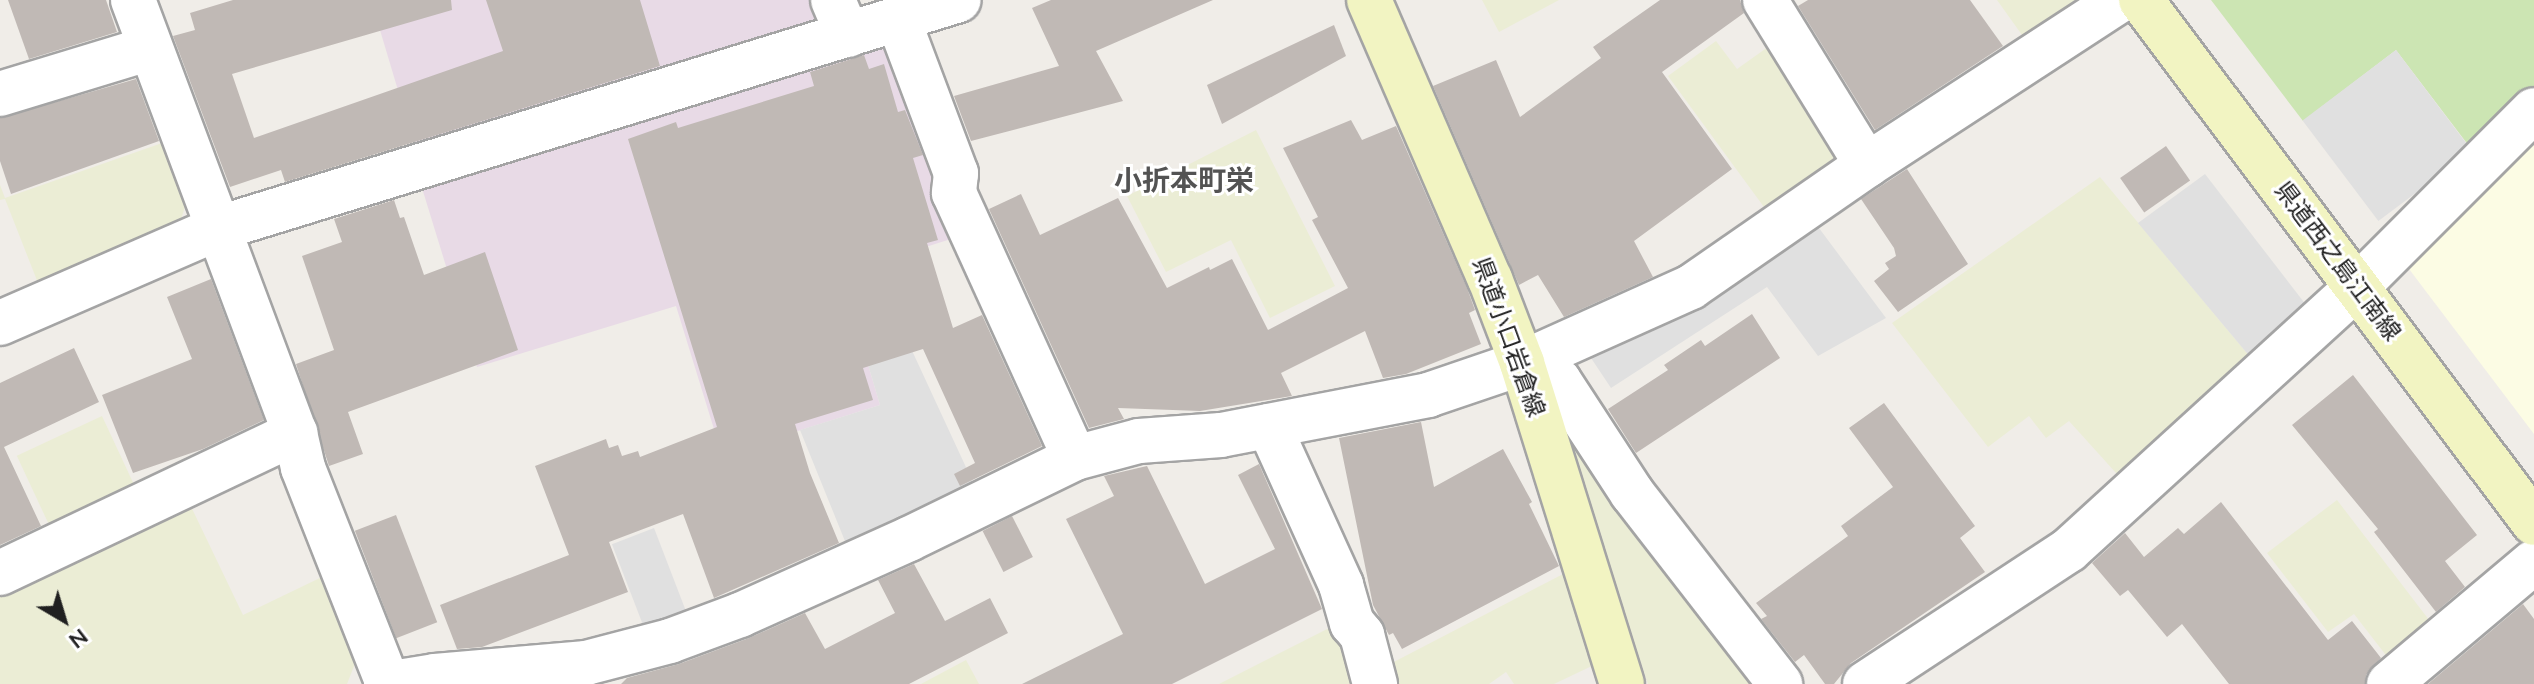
<!DOCTYPE html>
<html>
<head>
<meta charset="utf-8">
<style>
  body { margin:0 }
  #map { position:relative; width:2534px; height:684px; overflow:hidden; background:#f0ede8; font-family:Mulish,"Noto Sans JP",sans-serif }
  div>[style] { position:absolute }
  .industrial>* { inset:0; background:#e8dae6 }
  .education>* { inset:0; background:#fcfce4 }
  .farmland>* { inset:0; background:#ebedd5; transform-origin:0 0 }
  .grass>* { inset:0; background:#cce5b3 }
  .parking>* { inset:0; background:#e0e0e0; transform-origin:0 0 }
  .building>* { inset:0; background:#c0b9b5; transform-origin:0 0 }
  .roads { filter:drop-shadow(2px 0 #a4a4a4) drop-shadow(-2px 0 #a4a4a4) drop-shadow(0 2px #a4a4a4) drop-shadow(0 -2px #a4a4a4) }
  .street>* { height:44px; margin:-22px; padding:0 22px; transform-origin:22px; border-radius:22px; background:#fff }
  .secondary>* { height:44px; margin:-22px; padding:0 22px; transform-origin:22px; border-radius:22px; background:#f2f4c2 }
  span { translate:-50% -50%; white-space:nowrap; text-align:center; line-height:1.15; -webkit-text-stroke:6px #fff; paint-order:stroke }
  .street-label { font-size:24px; color:#202020 }
  .quarter-label { font-size:28px; color:#535353; font-weight:700 }
  .north { position:absolute; left:24px; top:580px; width:80px; height:80px; -webkit-text-stroke:6px #fff; paint-order:stroke; rotate:142deg; font-size:22px; font-weight:700; line-height:32px; text-align:center; color:#202020 }
  .north::after { content:''; display:block; margin:auto; width:28px; height:36px; background:#202020; clip-path:polygon(50% 0,100% 100%,50% 72%,0 100%) }
</style>
</head>
<body>
<div id="map">
  <div class="industrial">
    <i style="clip-path:polygon(371px 0,819px 0,824px 12px,815px 28px,415px 147px)"></i>
    <i style="clip-path:polygon(893px 41px,954px 238px,859px 268px,861px 341px,880px 405px,722px 455px,676px 306px,477px 367px,422px 188px)"></i>
  </div>
  <div class="education">
    <i style="clip-path:polygon(2534px 134px,2534px 434px,2406px 265px)"></i>
  </div>
  <div class="farmland">
    <i style="clip-path:polygon(1482px 0,1559px 0,1499px 32px)"></i>
    <i style="clip-path:polygon(1997px 0,2074px 0,2079px 7px,2027px 42px)"></i>
    <i style="clip-path:polygon(1716px 41px,1737px 69px,1775px 42px,1848px 163px,1772px 218px,1668px 76px)"></i>
    <i style="clip-path:polygon(1256px 130px,1335px 286px,1270px 318px,1231px 240px,1166px 272px,1127px 196px)"></i>
    <i style="clip-path:polygon(165px 142px,188px 198px,179px 225px,38px 283px,5px 199px,0 200px,0 185px,5px 198px)"></i>
    <i style="clip-path:polygon(2100px 177px,2256px 364px,2126px 484px,2069px 421px,2046px 438px,2029px 416px,1988px 447px,1892px 323px)"></i>
    <i style="left:102px;top:416px;width:82px;height:94px;rotate:65deg"></i>
    <i style="clip-path:polygon(1560px 422px,1762px 684px,1648px 684px)"></i>
    <i style="clip-path:polygon(185px 494px,243px 615px,324px 576px,358px 656px,347px 684px,0 684px,0 582px)"></i>
    <i style="clip-path:polygon(2337px 500px,2436px 629px,2392px 663px,2354px 614px,2328px 632px,2267px 553px)"></i>
    <i style="clip-path:polygon(1567px 572px,1596px 664px,1554px 684px,1514px 684px,1506px 672px,1489px 684px,1392px 684px,1388px 665px)"></i>
    <i style="clip-path:polygon(1343px 621px,1362px 684px,1219px 684px)"></i>
    <i style="clip-path:polygon(966px 660px,979px 684px,921px 684px)"></i>
  </div>
  <div class="grass">
    <i style="clip-path:polygon(2211px 0,2534px 0,2534px 89px,2472px 150px,2396px 50px,2303px 121px)"></i>
  </div>
  <div class="parking">
    <i style="left:2396px;top:50px;width:126px;height:117px;rotate:53deg"></i>
    <i style="clip-path:polygon(2205px 174px,2310px 310px,2256px 364px,2138px 223px)"></i>
    <i style="clip-path:polygon(1813px 220px,1886px 318px,1818px 356px,1767px 287px,1611px 388px,1583px 346px)"></i>
    <i style="clip-path:polygon(902px 329px,977px 491px,849px 551px,800px 430px,880px 405px,861px 341px)"></i>
    <i style="left:654px;top:528px;width:96px;height:45px;rotate:69deg"></i>
  </div>
  <div class="building">
    <i style="clip-path:polygon(8px 0,106px 0,117px 32px,29px 59px)"></i>
    <i style="clip-path:polygon(233px 0,451px 0,452px 10px,232px 74px,254px 138px,503px 51px,486px 0,640px 0,660px 66px,285px 182px,281px 170px,230px 187px,173px 36px,195px 30px,190px 13px)"></i>
    <i style="clip-path:polygon(1051px 0,1213px 0,1096px 51px,1123px 101px,971px 141px,954px 96px,1059px 66px,1032px 8px)"></i>
    <i style="clip-path:polygon(1660px 0,1740px 0,1744px 13px,1662px 72px,1732px 169px,1634px 241px,1653px 277px,1564px 317px,1538px 275px,1519px 285px,1433px 86px,1496px 60px,1520px 117px,1601px 58px,1593px 47px)"></i>
    <i style="clip-path:polygon(1808px 0,1970px 0,2003px 46px,1875px 130px,1798px 6px)"></i>
    <i style="clip-path:polygon(1334px 25px,1346px 56px,1222px 124px,1207px 85px)"></i>
    <i style="clip-path:polygon(864px 55px,869px 69px,884px 64px,898px 112px,905px 110px,923px 155px,913px 158px,938px 240px,927px 243px,953px 328px,982px 315px,1042px 446px,960px 486px,954px 474px,975px 463px,923px 349px,863px 368px,873px 400px,795px 424px,810px 473px,839px 543px,714px 598px,683px 514px,609px 542px,628px 592px,482px 647px,457px 649px,440px 605px,569px 555px,535px 466px,606px 439px,609px 448px,618px 445px,622px 456px,638px 451px,640px 457px,717px 427px,628px 139px,676px 122px,678px 128px,814px 86px,810px 72px)"></i>
    <i style="clip-path:polygon(136px 79px,159px 141px,11px 194px,0 161px,0 118px)"></i>
    <i style="clip-path:polygon(1351px 120px,1362px 140px,1396px 126px,1467px 288px,1475px 310px,1469px 313px,1481px 344px,1406px 374px,1383px 378px,1365px 331px,1281px 373px,1292px 396px,1200px 411px,1118px 408px,1124px 419px,1089px 428px,989px 209px,1021px 194px,1040px 235px,1118px 198px,1167px 288px,1209px 267px,1210px 270px,1232px 259px,1268px 330px,1348px 288px,1312px 220px,1318px 217px,1283px 148px)"></i>
    <i style="left:2166px;top:146px;width:42px;height:56px;rotate:55deg"></i>
    <i style="clip-path:polygon(1907px 169px,1968px 264px,1898px 312px,1874px 281px,1889px 269px,1885px 263px,1896px 256px,1894px 248px,1861px 199px)"></i>
    <i style="clip-path:polygon(394px 200px,400px 218px,404px 217px,424px 275px,485px 252px,518px 350px,348px 412px,363px 454px,329px 466px,296px 364px,334px 350px,302px 256px,342px 242px,334px 219px)"></i>
    <i style="clip-path:polygon(211px 279px,264px 420px,203px 449px,133px 473px,102px 395px,192px 359px,167px 297px)"></i>
    <i style="clip-path:polygon(1752px 314px,1780px 358px,1636px 453px,1608px 409px,1668px 370px,1664px 365px,1701px 340px,1705px 346px)"></i>
    <i style="clip-path:polygon(74px 348px,99px 402px,4px 447px,41px 526px,0 545px,0 383px)"></i>
    <i style="clip-path:polygon(2353px 375px,2477px 535px,2445px 561px,2465px 587px,2436px 612px,2374px 532px,2378px 529px,2292px 425px)"></i>
    <i style="clip-path:polygon(1884px 403px,1975px 526px,1960px 538px,1985px 572px,1851px 663px,1834px 684px,1825px 684px,1804px 655px,1795px 662px,1761px 619px,1767px 616px,1756px 603px,1848px 536px,1841px 526px,1893px 487px,1849px 428px)"></i>
    <i style="clip-path:polygon(1421px 422px,1434px 487px,1503px 449px,1532px 502px,1529px 504px,1559px 566px,1402px 649px,1393px 633px,1389px 635px,1373px 605px,1339px 438px)"></i>
    <i style="clip-path:polygon(1259px 464px,1322px 609px,1172px 684px,1022px 684px,1123px 634px,1066px 519px,1114px 496px,1104px 476px,1147px 466px,1205px 584px,1275px 549px,1238px 475px)"></i>
    <i style="clip-path:polygon(2221px 502px,2328px 640px,2352px 621px,2381px 658px,2366px 675px,2365px 684px,2229px 684px,2182px 624px,2167px 637px,2128px 590px,2120px 596px,2092px 563px,2125px 533px,2144px 557px,2178px 528px,2184px 534px)"></i>
    <i style="left:396px;top:515px;width:115px;height:44px;rotate:69deg"></i>
    <i style="left:1012px;top:516px;width:46px;height:33px;rotate:63deg"></i>
    <i style="clip-path:polygon(914px 564px,945px 621px,990px 598px,1008px 633px,909px 684px,621px 684px,627px 678px,679px 664px,749px 638px,805px 613px,825px 649px,895px 613px,878px 580px)"></i>
    <i style="clip-path:polygon(2523px 604px,2534px 619px,2534px 684px,2428px 684px)"></i>
  </div>
  <div class="roads">
    <div class="street">
      <i style="left:133px;top:0;width:462px;rotate:69.5deg"></i>
      <i style="left:295px;top:433px;width:36px;rotate:77deg"></i>
      <i style="left:303px;top:468px;width:232px;rotate:68.5deg"></i>
      <i style="left:833px;top:0;width:38px;rotate:67deg"></i>
      <i style="left:1765px;top:0;width:194px;rotate:58.3deg"></i>
      <i style="left:898px;top:19px;width:165px;rotate:69.4deg"></i>
      <i style="left:956px;top:173px;width:20px;rotate:96deg"></i>
      <i style="left:954px;top:193px;width:291px;rotate:65.5deg"></i>
      <i style="left:0;top:94px;width:157px;rotate:-17deg"></i>
      <i style="left:0;top:323px;width:236px;rotate:-23.5deg"></i>
      <i style="left:216px;top:229px;width:777px;rotate:-17.13deg"></i>
      <i style="left:1522px;top:363px;width:41px;rotate:25.9deg"></i>
      <i style="left:1559px;top:381px;width:134px;rotate:56.9deg"></i>
      <i style="left:1632px;top:493px;width:242px;rotate:52.2deg"></i>
      <i style="left:1269px;top:426px;width:175px;rotate:65.6deg"></i>
      <i style="left:1341px;top:585px;width:40px;rotate:74deg"></i>
      <i style="left:1352px;top:623px;width:16px;rotate:50deg"></i>
      <i style="left:1362px;top:635px;width:51px;rotate:75.1deg"></i>
      <i style="left:0;top:573px;width:327px;rotate:-25.4deg"></i>
      <i style="left:386px;top:684px;width:50px;rotate:-9.3deg"></i>
      <i style="left:435px;top:676px;width:152px;rotate:-4.9deg"></i>
      <i style="left:586px;top:663px;width:87px;rotate:-14.7deg"></i>
      <i style="left:670px;top:641px;width:75px;rotate:-20.4deg"></i>
      <i style="left:740px;top:615px;width:185px;rotate:-24.2deg"></i>
      <i style="left:909px;top:539px;width:185px;rotate:-26deg"></i>
      <i style="left:1075px;top:458px;width:66px;rotate:-14.9deg"></i>
      <i style="left:1139px;top:441px;width:82px;rotate:-4.2deg"></i>
      <i style="left:1221px;top:435px;width:211px;rotate:-10.9deg"></i>
      <i style="left:1428px;top:395px;width:99px;rotate:-18.8deg"></i>
      <i style="left:1522px;top:363px;width:185px;rotate:-24.2deg"></i>
      <i style="left:1691px;top:287px;width:214px;rotate:-34.7deg"></i>
      <i style="left:1867px;top:165px;width:302px;rotate:-33.1deg"></i>
      <i style="left:1865px;top:684px;width:244px;rotate:-33.3deg"></i>
      <i style="left:2069px;top:550px;width:390px;rotate:-42.4deg"></i>
      <i style="left:2357px;top:287px;width:250px;rotate:-45deg"></i>
      <i style="left:2389px;top:684px;width:189px;rotate:-40.1deg"></i>
    </div>
    <div class="secondary">
      <i style="left:1369px;top:0;width:304px;rotate:66.6deg"></i>
      <i style="left:1490px;top:279px;width:90px;rotate:69.1deg"></i>
      <i style="left:1522px;top:363px;width:336px;rotate:72.7deg"></i>
      <i style="left:2141px;top:0;width:654px;rotate:53.08deg"></i>
    </div>
  </div>
  <div class="street-label">
    <span style="left:2338px;top:261px;rotate:53deg">県道西之島江南線</span>
    <span style="left:1509px;top:337px;rotate:70deg">県道小口岩倉線</span>
  </div>
  <div class="quarter-label">
    <span style="left:1184px;top:180px">小折本町栄</span>
  </div>
  <div class="north">N</div>
</div>
</body>
</html>
